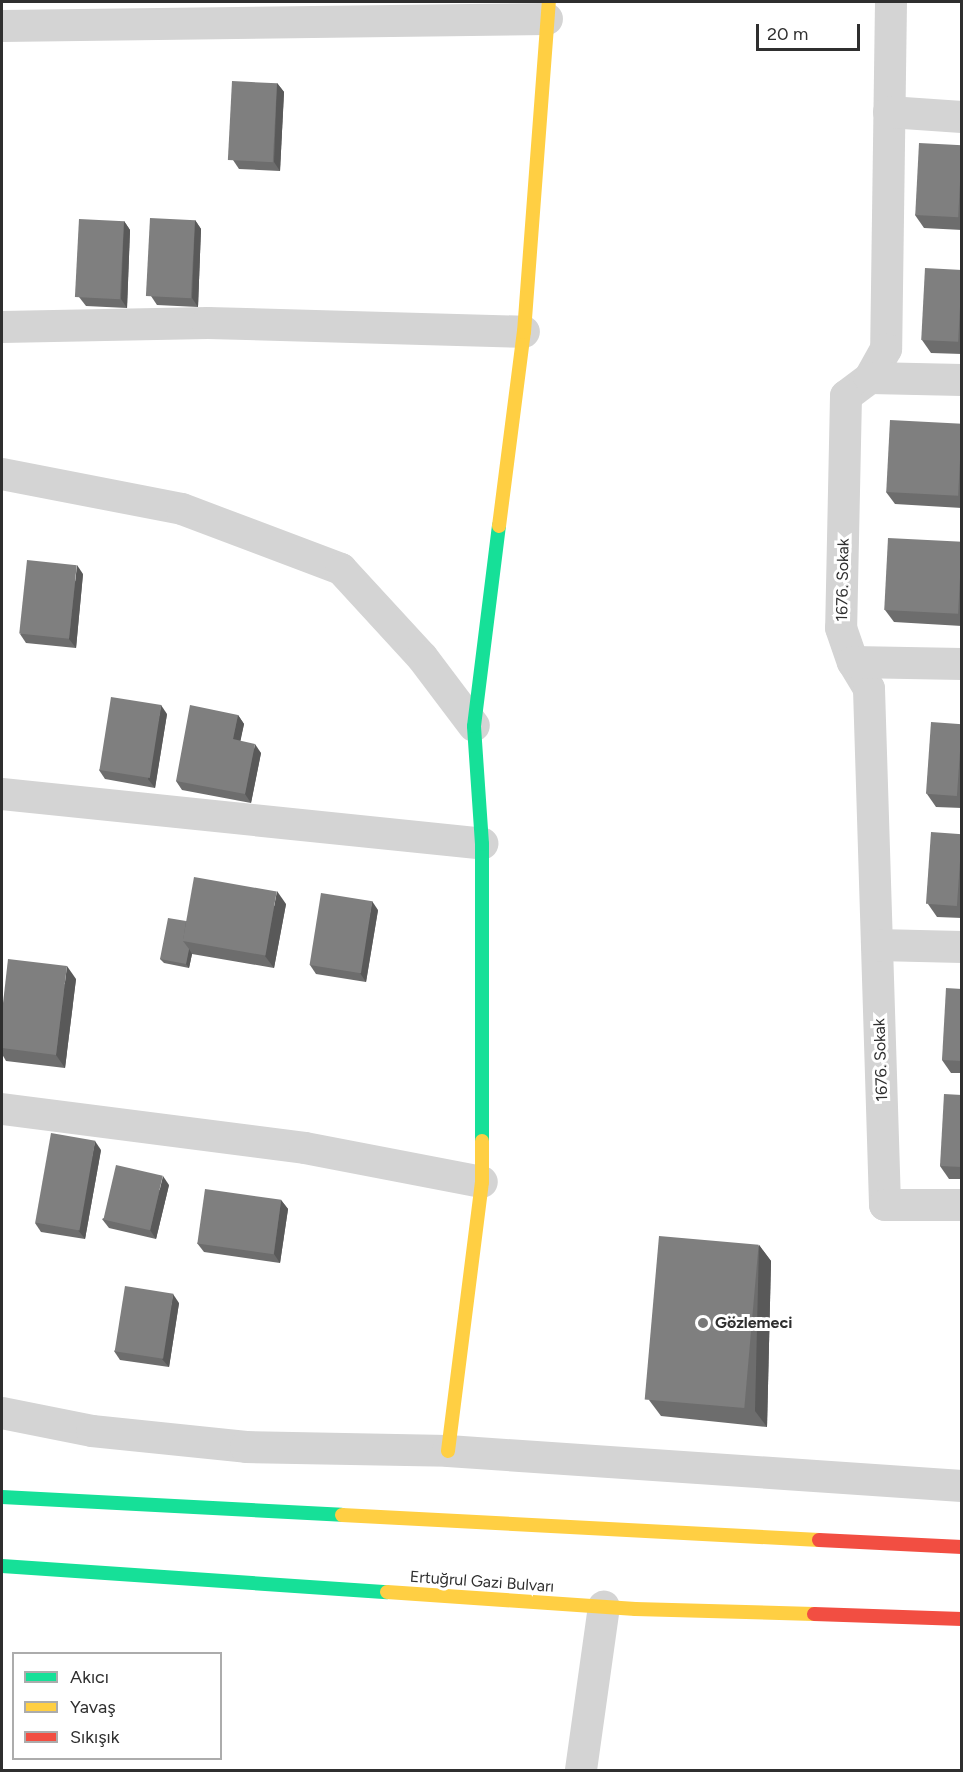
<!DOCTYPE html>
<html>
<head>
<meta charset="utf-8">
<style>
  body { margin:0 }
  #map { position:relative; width:963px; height:1772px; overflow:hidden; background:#fff; font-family:Figtree,sans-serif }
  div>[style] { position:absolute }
  .street>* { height:32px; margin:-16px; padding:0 16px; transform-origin:16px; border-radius:16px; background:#d4d4d4 }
  .fast>* { height:14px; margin:-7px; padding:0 7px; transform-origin:7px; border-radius:7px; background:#16e098 }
  .slow>* { height:14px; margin:-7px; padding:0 7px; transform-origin:7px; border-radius:7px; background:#ffcf43 }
  .jam>* { height:14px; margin:-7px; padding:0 7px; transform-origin:7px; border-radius:7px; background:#f24e42 }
  .wall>* { inset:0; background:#6d6d6d }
  .shaded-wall>* { inset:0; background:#595959 }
  .building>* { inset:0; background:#7f7f7f; transform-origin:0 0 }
  .dots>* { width:16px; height:16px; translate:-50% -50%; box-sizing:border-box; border:3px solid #fff; border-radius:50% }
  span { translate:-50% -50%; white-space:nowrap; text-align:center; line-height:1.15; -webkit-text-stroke:6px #fff; paint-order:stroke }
  .street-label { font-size:16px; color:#2f2f2f }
  .poi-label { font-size:16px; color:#2f2f2f; font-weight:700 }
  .left { translate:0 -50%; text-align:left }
  .frame { position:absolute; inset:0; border:3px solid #2f2f2f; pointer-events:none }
  .legend { position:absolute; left:12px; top:1652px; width:210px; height:108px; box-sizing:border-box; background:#fff; border:2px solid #acacac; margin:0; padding:8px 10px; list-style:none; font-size:18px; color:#2f2f2f }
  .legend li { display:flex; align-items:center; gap:12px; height:30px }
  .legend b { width:30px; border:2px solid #acacac }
  .scale { position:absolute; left:756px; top:24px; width:104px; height:27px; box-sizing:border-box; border:3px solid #2f2f2f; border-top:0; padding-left:8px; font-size:18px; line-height:21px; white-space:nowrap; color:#2f2f2f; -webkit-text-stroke:4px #fff; paint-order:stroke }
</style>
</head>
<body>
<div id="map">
  <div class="street">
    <i style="left:891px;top:2px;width:347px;rotate:90.8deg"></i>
    <i style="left:886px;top:349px;width:33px;rotate:119deg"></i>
    <i style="left:870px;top:378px;width:30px;rotate:143deg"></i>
    <i style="left:846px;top:396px;width:232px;rotate:91.2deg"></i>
    <i style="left:841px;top:628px;width:36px;rotate:71deg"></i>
    <i style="left:853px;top:662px;width:31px;rotate:59deg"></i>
    <i style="left:869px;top:689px;width:516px;rotate:88.22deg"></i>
    <i style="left:885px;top:1205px;width:77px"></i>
    <i style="left:2px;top:26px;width:545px;rotate:-0.74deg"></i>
    <i style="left:889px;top:112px;width:73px;rotate:3.9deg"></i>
    <i style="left:2px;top:327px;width:206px;rotate:-1.1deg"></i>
    <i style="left:208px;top:323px;width:316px;rotate:1.6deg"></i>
    <i style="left:870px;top:378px;width:92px;rotate:1.2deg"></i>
    <i style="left:2px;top:474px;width:183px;rotate:11deg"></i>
    <i style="left:182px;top:509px;width:170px;rotate:20.7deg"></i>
    <i style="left:341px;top:569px;width:120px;rotate:47.4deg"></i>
    <i style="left:422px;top:657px;width:86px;rotate:53deg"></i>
    <i style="left:853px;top:662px;width:109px;rotate:1.1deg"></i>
    <i style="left:2px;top:794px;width:483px;rotate:5.9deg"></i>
    <i style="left:877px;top:945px;width:85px;rotate:1.3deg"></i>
    <i style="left:2px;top:1109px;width:305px;rotate:7.3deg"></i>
    <i style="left:305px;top:1148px;width:180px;rotate:10.9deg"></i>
    <i style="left:2px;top:1413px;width:92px;rotate:11.3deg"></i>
    <i style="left:92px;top:1431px;width:155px;rotate:5.9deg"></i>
    <i style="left:246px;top:1447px;width:202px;rotate:1.1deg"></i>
    <i style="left:448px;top:1451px;width:515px;rotate:3.9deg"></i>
    <i style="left:581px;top:1770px;width:165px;rotate:-82deg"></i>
  </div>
  <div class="fast">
    <i style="left:482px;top:1141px;width:297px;rotate:-90deg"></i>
    <i style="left:482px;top:844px;width:118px;rotate:-93.9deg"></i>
    <i style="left:474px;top:726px;width:202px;rotate:-82.9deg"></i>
    <i style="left:2px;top:1497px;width:340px;rotate:3deg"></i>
    <i style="left:2px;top:1566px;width:386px;rotate:3.9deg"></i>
  </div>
  <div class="slow">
    <i style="left:499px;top:526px;width:196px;rotate:-82.7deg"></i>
    <i style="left:524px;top:332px;width:331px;rotate:-85.7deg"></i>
    <i style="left:448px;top:1451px;width:271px;rotate:-82.8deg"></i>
    <i style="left:482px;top:1182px;width:41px;rotate:-90deg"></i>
    <i style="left:342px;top:1515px;width:478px;rotate:3deg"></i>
    <i style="left:387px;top:1592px;width:249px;rotate:3.9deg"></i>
    <i style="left:635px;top:1609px;width:179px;rotate:1.6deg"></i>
  </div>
  <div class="jam">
    <i style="left:819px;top:1540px;width:143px;rotate:2.8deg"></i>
    <i style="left:814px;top:1614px;width:148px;rotate:1.9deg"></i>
  </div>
  <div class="wall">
    <i style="clip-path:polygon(277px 83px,284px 92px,280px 171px,239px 169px,233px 160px)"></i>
    <i style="clip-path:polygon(962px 145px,962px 230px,924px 228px,915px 215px)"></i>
    <i style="clip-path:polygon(195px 220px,201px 229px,198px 307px,157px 305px,151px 296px)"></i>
    <i style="clip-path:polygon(124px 221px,130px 230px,127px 308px,86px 306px,79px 297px)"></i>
    <i style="clip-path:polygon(962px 270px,962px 354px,931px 353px,922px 340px)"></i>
    <i style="clip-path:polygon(962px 424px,962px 508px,895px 504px,886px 492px)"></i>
    <i style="clip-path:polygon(962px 542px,962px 626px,894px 622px,885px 610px)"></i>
    <i style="clip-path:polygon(83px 574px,76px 648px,26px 643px,20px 634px)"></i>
    <i style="clip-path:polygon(167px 714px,155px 788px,105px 779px,99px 770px)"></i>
    <i style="clip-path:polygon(238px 715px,244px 724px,240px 741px,261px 753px,251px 803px,182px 790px,176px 781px)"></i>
    <i style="clip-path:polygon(962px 724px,962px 808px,936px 807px,927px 794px)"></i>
    <i style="clip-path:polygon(962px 834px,962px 918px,937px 917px,928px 904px)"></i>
    <i style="clip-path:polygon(286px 904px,274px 968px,192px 954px,189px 968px,164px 963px,160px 959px,186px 921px)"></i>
    <i style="clip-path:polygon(378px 910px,366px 982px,316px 974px,310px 965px)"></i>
    <i style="clip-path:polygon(76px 979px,65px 1068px,6px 1061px,2px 1054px,2px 1012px)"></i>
    <i style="clip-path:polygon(962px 989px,962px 1073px,951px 1073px,942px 1060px)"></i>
    <i style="clip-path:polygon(962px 1095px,962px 1179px,949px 1179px,940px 1166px)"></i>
    <i style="clip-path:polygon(101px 1150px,85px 1239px,41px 1232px,35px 1223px)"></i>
    <i style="clip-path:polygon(169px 1185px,156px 1239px,109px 1228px,102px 1219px)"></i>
    <i style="clip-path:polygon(281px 1200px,288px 1209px,280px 1263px,204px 1252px,197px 1243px)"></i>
    <i style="clip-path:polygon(759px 1245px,771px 1261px,767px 1427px,661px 1416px,649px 1400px)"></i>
    <i style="clip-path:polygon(179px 1303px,169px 1367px,120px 1360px,114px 1351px)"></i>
  </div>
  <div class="shaded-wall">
    <i style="clip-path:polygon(277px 83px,284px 92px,280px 171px,274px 162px)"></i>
    <i style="clip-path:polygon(195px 220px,201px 229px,198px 307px,192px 298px)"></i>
    <i style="clip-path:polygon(124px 221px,130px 230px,127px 308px,121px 299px)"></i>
    <i style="clip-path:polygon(77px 565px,83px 574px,76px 648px,69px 639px)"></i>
    <i style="clip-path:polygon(161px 705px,167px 714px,155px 788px,148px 779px)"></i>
    <i style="clip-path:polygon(238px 715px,244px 724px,239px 748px,233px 739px)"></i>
    <i style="clip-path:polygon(255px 744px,261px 753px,251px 803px,245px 794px)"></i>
    <i style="clip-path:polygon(277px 891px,286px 904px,274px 968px,265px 956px)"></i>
    <i style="clip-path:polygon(372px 901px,378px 910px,366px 982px,360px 973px)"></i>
    <i style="clip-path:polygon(189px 949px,192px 954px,189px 968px,186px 964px)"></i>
    <i style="clip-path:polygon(67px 966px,76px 979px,65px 1068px,56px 1055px)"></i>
    <i style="clip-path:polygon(95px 1141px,101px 1150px,85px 1239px,78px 1230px)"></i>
    <i style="clip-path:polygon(163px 1176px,169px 1185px,156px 1239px,150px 1230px)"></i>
    <i style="clip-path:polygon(281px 1200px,288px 1209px,280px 1263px,274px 1254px)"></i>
    <i style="clip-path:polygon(759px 1245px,771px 1261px,767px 1427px,755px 1411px)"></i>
    <i style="clip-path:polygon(173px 1294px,179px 1303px,169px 1367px,162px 1359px)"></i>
  </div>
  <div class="building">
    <i style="left:232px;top:81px;width:45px;height:79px;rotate:3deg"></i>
    <i style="left:919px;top:143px;width:43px;height:72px;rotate:3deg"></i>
    <i style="left:150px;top:218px;width:45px;height:78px;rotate:3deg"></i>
    <i style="left:79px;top:219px;width:45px;height:78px;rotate:3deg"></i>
    <i style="left:925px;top:268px;width:37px;height:72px;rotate:3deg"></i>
    <i style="left:890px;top:420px;width:72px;height:72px;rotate:3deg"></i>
    <i style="left:888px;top:538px;width:74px;height:72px;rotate:3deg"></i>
    <i style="left:27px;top:560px;width:50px;height:74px;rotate:6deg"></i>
    <i style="left:111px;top:697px;width:51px;height:74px;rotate:9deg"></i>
    <i style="clip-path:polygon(190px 705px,238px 715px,233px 739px,255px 744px,245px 794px,176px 781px)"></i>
    <i style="left:931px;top:722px;width:31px;height:72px;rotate:4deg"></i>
    <i style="left:931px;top:832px;width:31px;height:72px;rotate:4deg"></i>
    <i style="left:194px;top:877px;width:84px;height:65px;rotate:10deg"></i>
    <i style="left:321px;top:893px;width:52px;height:73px;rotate:9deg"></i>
    <i style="clip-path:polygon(168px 918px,186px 921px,183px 941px,189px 949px,186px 964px,160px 959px)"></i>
    <i style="clip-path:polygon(8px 959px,67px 966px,56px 1055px,2px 1048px,2px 1012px)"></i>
    <i style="clip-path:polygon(946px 988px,962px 989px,962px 1061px,942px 1060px)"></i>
    <i style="clip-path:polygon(944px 1094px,962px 1095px,962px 1167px,940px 1166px)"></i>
    <i style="left:51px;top:1133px;width:45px;height:91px;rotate:10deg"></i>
    <i style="left:116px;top:1165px;width:48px;height:56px;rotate:13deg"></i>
    <i style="left:205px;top:1189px;width:77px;height:55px;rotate:8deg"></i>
    <i style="left:659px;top:1236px;width:100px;height:164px;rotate:5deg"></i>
    <i style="left:125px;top:1286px;width:49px;height:66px;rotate:9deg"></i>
  </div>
  <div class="dots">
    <i style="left:703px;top:1323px;background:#787878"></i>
  </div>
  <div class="street-label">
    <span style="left:843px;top:580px;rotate:-89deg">1676. Sokak</span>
    <span style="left:881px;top:1060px;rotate:-92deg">1676. Sokak</span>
    <span style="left:482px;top:1582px;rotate:4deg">Ertuğrul Gazi Bulvarı</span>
  </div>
  <div class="poi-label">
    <span class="left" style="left:715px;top:1323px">Gözlemeci</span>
  </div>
  <div class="frame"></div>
  <ul class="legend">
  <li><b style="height:8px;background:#16e098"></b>Akıcı</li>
  <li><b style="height:8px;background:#ffcf43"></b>Yavaş</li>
  <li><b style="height:8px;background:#f24e42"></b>Sıkışık</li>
  </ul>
  <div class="scale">20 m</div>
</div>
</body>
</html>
